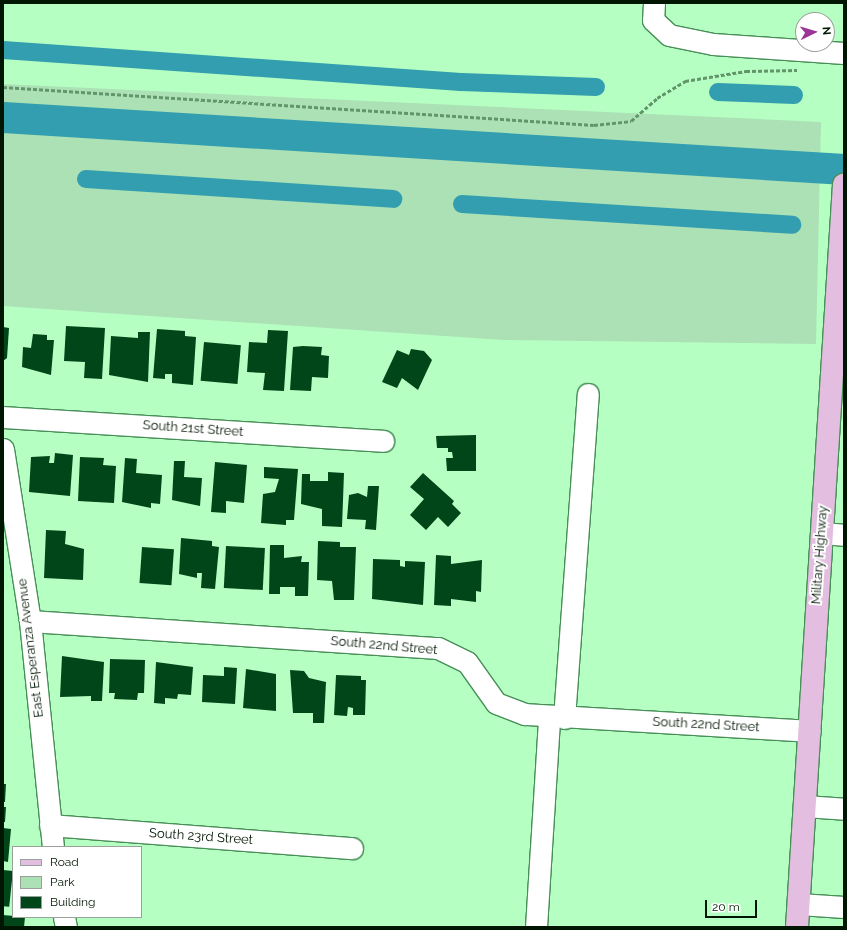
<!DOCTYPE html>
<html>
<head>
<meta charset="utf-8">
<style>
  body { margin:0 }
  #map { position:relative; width:847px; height:930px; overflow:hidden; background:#b5ffc2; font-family:Raleway,sans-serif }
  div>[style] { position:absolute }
  .green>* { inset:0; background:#ace1b5 }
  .canal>* { height:18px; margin:-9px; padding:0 9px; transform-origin:9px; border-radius:9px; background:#329eaf }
  .river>* { height:31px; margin:-15.5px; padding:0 15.5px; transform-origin:15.5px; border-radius:15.5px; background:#329eaf }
  .building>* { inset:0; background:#004619; transform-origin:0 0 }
  .path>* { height:2.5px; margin-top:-1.25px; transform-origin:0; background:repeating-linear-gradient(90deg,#63956b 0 4px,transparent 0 6px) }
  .roads { filter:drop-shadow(1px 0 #488e58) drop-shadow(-1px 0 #488e58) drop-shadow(0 1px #488e58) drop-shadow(0 -1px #488e58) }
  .minor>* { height:21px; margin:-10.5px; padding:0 10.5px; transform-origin:10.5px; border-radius:10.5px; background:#fff }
  .major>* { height:22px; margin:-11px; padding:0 11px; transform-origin:11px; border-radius:11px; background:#e3bee0 }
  span { translate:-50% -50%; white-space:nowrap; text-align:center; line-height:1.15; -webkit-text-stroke:4px #fff; paint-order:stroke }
  .street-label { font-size:13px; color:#001502 }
  .frame { position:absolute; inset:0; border:4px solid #001502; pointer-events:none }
  .legend { position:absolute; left:12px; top:846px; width:130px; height:72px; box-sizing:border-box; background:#fff; border:1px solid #99a19a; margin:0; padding:5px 7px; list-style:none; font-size:12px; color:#001502 }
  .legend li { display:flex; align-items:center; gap:8px; height:20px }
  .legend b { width:20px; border:1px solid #99a19a }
  .north { position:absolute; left:795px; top:12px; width:40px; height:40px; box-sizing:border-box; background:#fff; border:1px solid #99a19a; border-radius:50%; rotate:85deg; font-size:11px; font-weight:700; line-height:16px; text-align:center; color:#001502 }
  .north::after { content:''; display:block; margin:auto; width:14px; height:18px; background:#9c3598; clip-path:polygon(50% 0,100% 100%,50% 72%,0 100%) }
  .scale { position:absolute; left:705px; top:900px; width:52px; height:18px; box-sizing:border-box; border:2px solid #001502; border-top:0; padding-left:5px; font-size:12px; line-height:14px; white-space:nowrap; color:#001502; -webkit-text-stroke:3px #fff; paint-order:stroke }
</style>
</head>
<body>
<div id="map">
  <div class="green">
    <i style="clip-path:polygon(3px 84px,821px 122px,816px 344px,503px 340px,3px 306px)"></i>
  </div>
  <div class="canal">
    <i style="left:3px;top:50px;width:459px;rotate:4deg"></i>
    <i style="left:461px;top:82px;width:135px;rotate:2.1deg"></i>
    <i style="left:718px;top:92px;width:76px;rotate:2.3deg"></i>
    <i style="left:86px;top:179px;width:308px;rotate:3.7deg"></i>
    <i style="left:462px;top:204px;width:331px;rotate:3.6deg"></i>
  </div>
  <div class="river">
    <i style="left:3px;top:117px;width:843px;rotate:3.54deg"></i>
  </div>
  <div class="building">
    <i style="clip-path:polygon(66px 326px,105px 328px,102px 379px,84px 378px,85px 362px,64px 361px)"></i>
    <i style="clip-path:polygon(3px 327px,9px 328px,7px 358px,3px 361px)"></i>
    <i style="clip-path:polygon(157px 329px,185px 331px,185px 336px,196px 337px,193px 385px,172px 383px,172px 374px,165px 374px,165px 379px,153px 378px)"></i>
    <i style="clip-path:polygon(268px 330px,288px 331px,284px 391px,263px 390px,265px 373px,247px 372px,249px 342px,267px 343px)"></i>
    <i style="clip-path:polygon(138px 332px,150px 332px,148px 382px,109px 375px,111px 336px,138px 338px)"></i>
    <i style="clip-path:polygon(33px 334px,47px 335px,47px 340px,54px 340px,51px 375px,22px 367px,23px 347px,31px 348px)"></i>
    <i style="left:204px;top:342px;width:37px;height:39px;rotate:5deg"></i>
    <i style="clip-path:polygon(303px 346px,322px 347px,321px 355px,329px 356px,328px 378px,312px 377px,311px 391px,290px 390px,293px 347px)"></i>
    <i style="clip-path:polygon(411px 349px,424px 351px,432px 360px,418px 390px,402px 378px,397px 388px,382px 382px,397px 350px,409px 355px)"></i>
    <i style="clip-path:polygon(476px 435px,476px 471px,447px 471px,446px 458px,453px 458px,452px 452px,448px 452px,448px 448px,437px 448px,436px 436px)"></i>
    <i style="clip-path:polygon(55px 453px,73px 455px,70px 496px,29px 492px,31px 457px,50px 456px,49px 463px,54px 463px)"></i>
    <i style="clip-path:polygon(80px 457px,104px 458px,103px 465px,116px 466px,114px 503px,78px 501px)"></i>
    <i style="clip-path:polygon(125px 458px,137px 459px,136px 473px,162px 475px,160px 504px,151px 503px,151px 508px,122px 502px)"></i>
    <i style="clip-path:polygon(174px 461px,185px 461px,184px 477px,202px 478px,200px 506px,172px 500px)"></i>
    <i style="clip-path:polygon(215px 462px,247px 465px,244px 503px,226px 501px,226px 513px,211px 512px)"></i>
    <i style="clip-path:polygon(264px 467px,298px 469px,294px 520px,286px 520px,286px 525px,261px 523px,263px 494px,275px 492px,279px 479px,264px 478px)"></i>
    <i style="clip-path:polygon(328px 472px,344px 473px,342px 527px,322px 526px,322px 509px,301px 504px,302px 474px,310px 474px,310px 481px,328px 481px)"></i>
    <i style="clip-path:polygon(423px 473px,454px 501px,452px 504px,461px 513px,448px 527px,438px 517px,426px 530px,410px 515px,424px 499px,410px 487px)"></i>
    <i style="clip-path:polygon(368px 486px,379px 486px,376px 530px,365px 529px,366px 520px,347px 519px,349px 495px,358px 493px,367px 497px)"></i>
    <i style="clip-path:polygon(46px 530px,66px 531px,65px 544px,84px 549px,83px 580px,44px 578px)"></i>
    <i style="clip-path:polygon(181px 538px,212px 541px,212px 546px,219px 547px,215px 589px,201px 588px,202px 573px,197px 573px,197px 578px,179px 574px)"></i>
    <i style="clip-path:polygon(318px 541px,340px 542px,340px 547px,356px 547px,354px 600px,334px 600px,332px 581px,317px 580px)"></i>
    <i style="clip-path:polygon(270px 545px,284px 545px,284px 558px,302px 556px,301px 562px,309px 562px,308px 596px,295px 596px,295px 587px,280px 587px,280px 594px,269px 594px)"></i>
    <i style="left:226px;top:546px;width:39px;height:42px;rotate:3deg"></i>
    <i style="left:142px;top:547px;width:32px;height:36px;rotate:4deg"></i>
    <i style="clip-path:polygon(436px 555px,451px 556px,451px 564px,482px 560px,481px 592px,476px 591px,476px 602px,451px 599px,451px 606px,434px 605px)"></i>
    <i style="clip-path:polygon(373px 559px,400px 560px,400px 566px,405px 567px,405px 561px,425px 562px,423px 605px,372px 599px)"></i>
    <i style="clip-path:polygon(62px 656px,104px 662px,102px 701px,91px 701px,91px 696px,60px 697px)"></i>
    <i style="clip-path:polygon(110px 659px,145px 660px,144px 693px,138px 693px,137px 700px,114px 699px,115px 693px,109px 693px)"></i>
    <i style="clip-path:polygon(156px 662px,193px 667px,191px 695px,178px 694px,177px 699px,165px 698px,165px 704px,154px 703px)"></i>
    <i style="clip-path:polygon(224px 667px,237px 668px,235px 704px,202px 702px,203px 675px,224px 676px)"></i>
    <i style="clip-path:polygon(246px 669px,276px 674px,276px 711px,243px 708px)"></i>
    <i style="clip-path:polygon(290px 670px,304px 671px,309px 678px,326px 682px,324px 723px,313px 723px,313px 713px,293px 713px)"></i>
    <i style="clip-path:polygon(336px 675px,361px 676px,361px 680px,366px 680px,365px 715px,353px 715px,353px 708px,348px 707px,347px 716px,334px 715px)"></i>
    <i style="clip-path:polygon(3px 784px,6px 784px,5px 802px,3px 802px)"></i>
    <i style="clip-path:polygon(3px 807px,6px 807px,5px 822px,3px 822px)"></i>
    <i style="clip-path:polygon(3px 828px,11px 829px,8px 862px,3px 861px)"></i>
    <i style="left:3px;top:870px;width:10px;height:36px;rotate:6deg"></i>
    <i style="clip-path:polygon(3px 915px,25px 917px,24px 927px,3px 927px)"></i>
  </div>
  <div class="path">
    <i style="left:3px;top:87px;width:592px;rotate:3.68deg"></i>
    <i style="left:594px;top:125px;width:37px;rotate:-6deg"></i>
    <i style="left:631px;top:121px;width:35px;rotate:-41deg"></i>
    <i style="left:657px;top:98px;width:33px;rotate:-31deg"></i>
    <i style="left:685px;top:81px;width:62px;rotate:-9.3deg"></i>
    <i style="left:746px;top:71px;width:51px;rotate:-1.1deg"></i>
  </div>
  <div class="roads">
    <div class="minor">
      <i style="left:654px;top:3px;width:17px;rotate:93deg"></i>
      <i style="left:653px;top:20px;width:22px;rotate:43deg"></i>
      <i style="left:669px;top:35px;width:45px;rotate:11.6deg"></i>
      <i style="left:713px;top:44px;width:131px;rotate:3.9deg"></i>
      <i style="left:3px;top:417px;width:381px;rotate:3.6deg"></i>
      <i style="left:3px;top:449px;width:174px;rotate:81.1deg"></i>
      <i style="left:30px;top:621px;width:227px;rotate:84.2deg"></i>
      <i style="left:822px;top:533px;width:22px;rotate:5deg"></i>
      <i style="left:30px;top:621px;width:409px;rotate:3.8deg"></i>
      <i style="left:438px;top:648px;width:32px;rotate:26deg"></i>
      <i style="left:467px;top:662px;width:50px;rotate:54.7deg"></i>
      <i style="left:496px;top:703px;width:31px;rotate:21deg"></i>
      <i style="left:525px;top:714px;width:285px;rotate:3.4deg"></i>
      <i style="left:564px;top:718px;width:325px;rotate:-85.8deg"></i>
      <i style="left:805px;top:806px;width:39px;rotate:4deg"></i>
      <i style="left:50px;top:825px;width:303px;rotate:4.4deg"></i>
      <i style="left:799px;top:904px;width:45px;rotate:3.8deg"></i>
      <i style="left:64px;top:917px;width:10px;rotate:79deg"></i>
      <i style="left:536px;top:927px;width:209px;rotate:-86.4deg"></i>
    </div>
    <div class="major">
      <i style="left:797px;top:927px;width:744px;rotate:-86.38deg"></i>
    </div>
  </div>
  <div class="street-label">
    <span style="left:193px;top:429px;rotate:4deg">South 21st Street</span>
    <span style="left:820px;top:555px;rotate:-86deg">Military Highway</span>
    <span style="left:384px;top:646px;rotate:5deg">South 22nd Street</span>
    <span style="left:31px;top:648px;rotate:-97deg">East Esperanza Avenue</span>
    <span style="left:706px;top:725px;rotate:3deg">South 22nd Street</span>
    <span style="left:201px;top:837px;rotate:4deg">South 23rd Street</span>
  </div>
  <div class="frame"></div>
  <ul class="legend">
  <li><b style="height:5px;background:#e3bee0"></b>Road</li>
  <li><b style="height:11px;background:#ace1b5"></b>Park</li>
  <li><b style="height:11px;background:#004619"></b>Building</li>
  </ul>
  <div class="north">N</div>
  <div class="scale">20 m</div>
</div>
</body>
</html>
